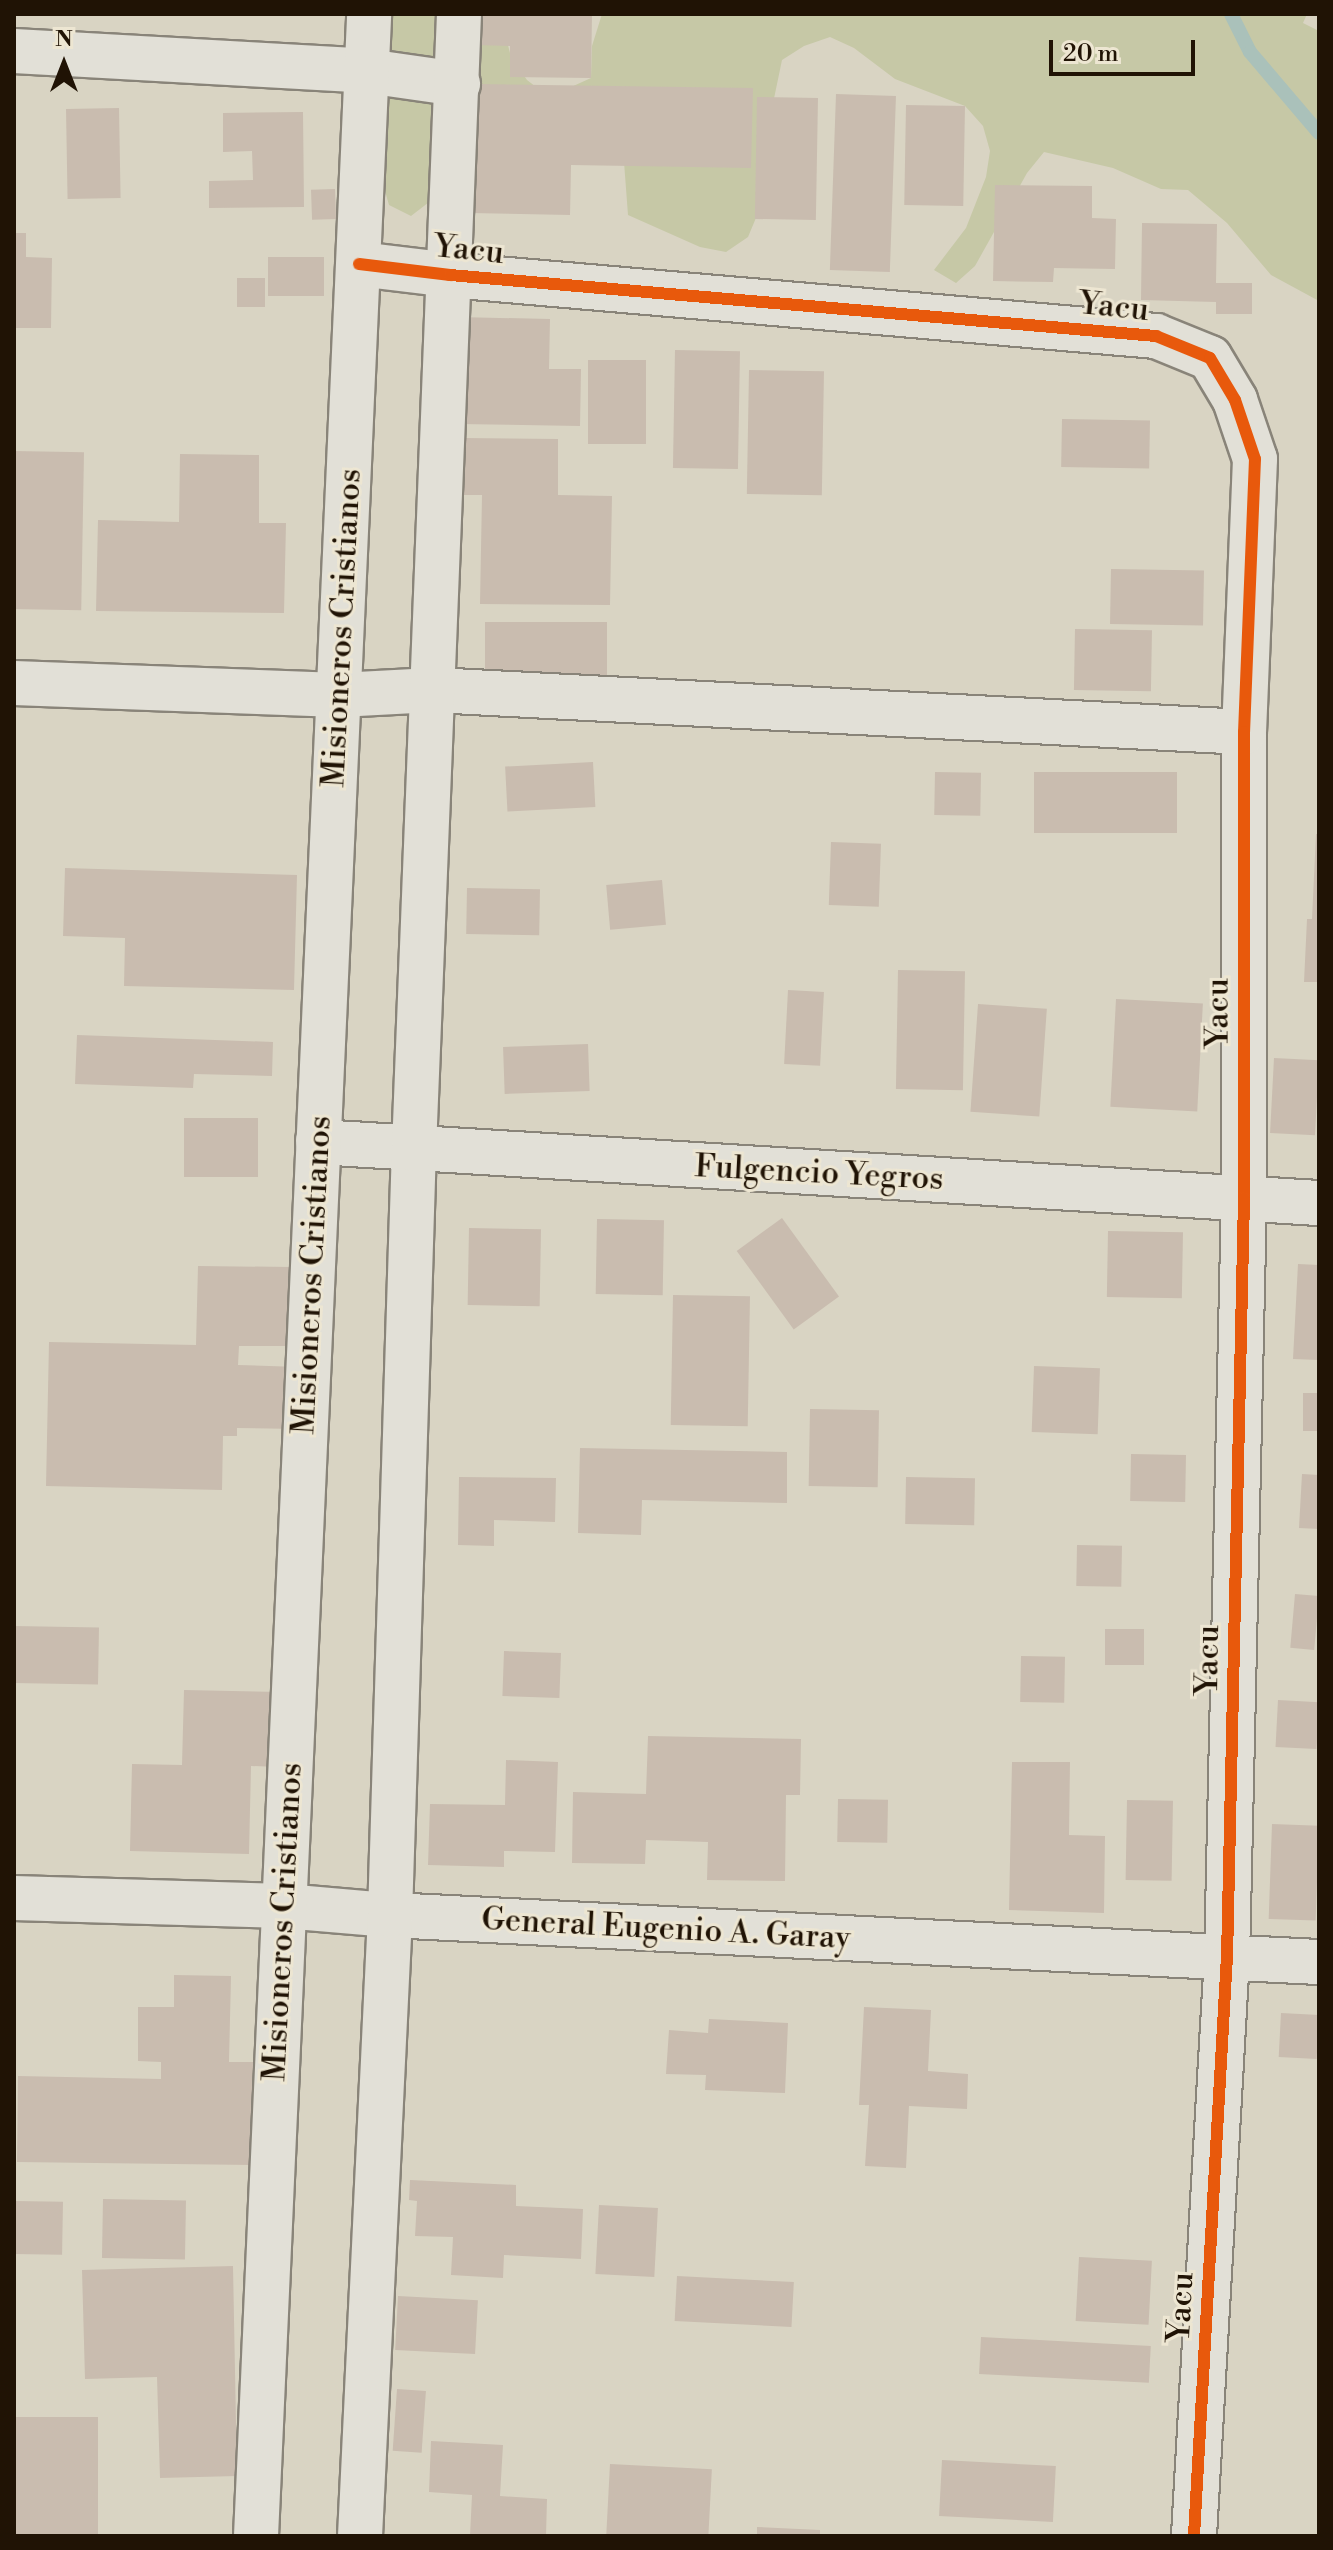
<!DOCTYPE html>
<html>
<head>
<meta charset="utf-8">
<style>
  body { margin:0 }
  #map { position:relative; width:1333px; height:2550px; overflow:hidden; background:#d9d4c3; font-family:"Libre Bodoni",serif }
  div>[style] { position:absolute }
  .green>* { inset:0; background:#c6c8a6 }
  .stream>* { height:14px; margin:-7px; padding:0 7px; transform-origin:7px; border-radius:7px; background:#aac1ba }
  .building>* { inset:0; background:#c9bcaf; transform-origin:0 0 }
  .roads { filter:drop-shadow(2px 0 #898479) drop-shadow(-2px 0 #898479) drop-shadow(0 2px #898479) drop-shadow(0 -2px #898479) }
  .minor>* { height:44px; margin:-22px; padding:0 22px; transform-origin:22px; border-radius:22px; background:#e2e0d7 }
  .cycleway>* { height:12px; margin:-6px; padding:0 6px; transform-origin:6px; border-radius:6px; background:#e8590c }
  span { translate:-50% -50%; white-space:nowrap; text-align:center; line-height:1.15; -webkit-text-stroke:6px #ede6d2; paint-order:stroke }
  .street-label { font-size:32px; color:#201305 }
  .frame { position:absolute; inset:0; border:16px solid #201305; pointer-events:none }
  .north { position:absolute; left:24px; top:24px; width:80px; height:80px; -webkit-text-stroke:6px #ede6d2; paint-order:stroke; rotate:0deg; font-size:22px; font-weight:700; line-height:32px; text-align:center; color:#201305 }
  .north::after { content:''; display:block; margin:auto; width:28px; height:36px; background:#201305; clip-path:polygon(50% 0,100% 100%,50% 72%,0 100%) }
  .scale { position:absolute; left:1049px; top:40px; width:146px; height:36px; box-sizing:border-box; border:4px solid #201305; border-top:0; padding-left:10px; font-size:24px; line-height:28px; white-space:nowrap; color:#201305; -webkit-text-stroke:6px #ede6d2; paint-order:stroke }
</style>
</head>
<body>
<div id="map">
  <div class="green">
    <i style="clip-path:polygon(387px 14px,500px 14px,511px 57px,527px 80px,549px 97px,591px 78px,592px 46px,602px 14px,1307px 14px,1303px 23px,1319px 31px,1319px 301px,1271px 275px,1227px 223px,1188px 190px,1161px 189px,1113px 168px,1044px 152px,1027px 173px,975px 266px,956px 283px,934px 270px,966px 228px,986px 177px,990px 151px,983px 126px,965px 106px,895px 79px,854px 48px,830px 37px,804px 46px,782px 60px,771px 113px,766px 194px,748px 237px,726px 252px,700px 247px,628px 215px,624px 162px,494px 152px,411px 216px,389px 205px,375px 156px)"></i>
  </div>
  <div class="stream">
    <i style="left:1231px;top:14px;width:42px;rotate:63.4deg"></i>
    <i style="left:1250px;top:52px;width:106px;rotate:49.6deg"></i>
  </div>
  <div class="building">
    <i style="clip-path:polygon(476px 14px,592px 14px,591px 78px,510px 77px,510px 46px,475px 45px)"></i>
    <i style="clip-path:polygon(478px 84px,753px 88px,751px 168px,571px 165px,570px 215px,469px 213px,469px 163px,477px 164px)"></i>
    <i style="left:836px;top:94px;width:60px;height:176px;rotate:2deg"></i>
    <i style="left:757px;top:97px;width:61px;height:122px;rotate:1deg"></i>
    <i style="left:906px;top:105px;width:59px;height:100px;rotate:1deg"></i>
    <i style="left:119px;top:108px;width:90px;height:53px;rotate:89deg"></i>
    <i style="clip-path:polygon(303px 112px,304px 207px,209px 208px,209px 181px,253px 180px,252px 151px,223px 152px,223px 113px)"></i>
    <i style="clip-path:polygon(995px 185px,1092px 186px,1092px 218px,1116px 219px,1115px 269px,1054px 268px,1053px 282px,993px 281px)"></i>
    <i style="left:335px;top:189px;width:30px;height:24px;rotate:88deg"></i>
    <i style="clip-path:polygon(1142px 223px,1217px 224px,1216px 283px,1252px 283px,1252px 314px,1216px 314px,1216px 302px,1141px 300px)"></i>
    <i style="clip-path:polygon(14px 233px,26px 233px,26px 257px,52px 258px,51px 328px,14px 328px)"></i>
    <i style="left:268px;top:257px;width:56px;height:39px"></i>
    <i style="left:237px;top:278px;width:28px;height:29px"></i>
    <i style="clip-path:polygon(458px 317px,550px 319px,549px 369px,581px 369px,580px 426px,458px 424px)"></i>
    <i style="left:675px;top:350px;width:65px;height:118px;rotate:1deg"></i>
    <i style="left:588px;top:360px;width:58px;height:84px"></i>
    <i style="left:749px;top:370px;width:75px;height:124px;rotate:1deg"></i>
    <i style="left:1062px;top:419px;width:88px;height:48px;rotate:1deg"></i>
    <i style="clip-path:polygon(464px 438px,558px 439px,558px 495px,612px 496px,610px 605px,480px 604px,482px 495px,463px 495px)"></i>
    <i style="left:14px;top:451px;width:70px;height:158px;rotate:1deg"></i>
    <i style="clip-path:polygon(180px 454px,259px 455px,259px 523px,286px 523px,284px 613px,96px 611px,98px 520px,179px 522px)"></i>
    <i style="left:1111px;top:569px;width:93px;height:55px;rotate:1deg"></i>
    <i style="left:485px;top:622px;width:122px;height:59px"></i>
    <i style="left:1075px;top:629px;width:77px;height:61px;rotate:1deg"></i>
    <i style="left:593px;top:762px;width:45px;height:88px;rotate:87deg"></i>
    <i style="left:935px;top:772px;width:46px;height:43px;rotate:1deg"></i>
    <i style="left:1034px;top:772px;width:143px;height:61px"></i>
    <i style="clip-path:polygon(1316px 834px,1319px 834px,1319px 982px,1304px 982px,1307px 919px,1312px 919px)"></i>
    <i style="left:831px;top:842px;width:50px;height:63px;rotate:2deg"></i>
    <i style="clip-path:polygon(65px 868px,297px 875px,294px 990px,124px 986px,125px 938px,63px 936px)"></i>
    <i style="left:662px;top:880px;width:45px;height:56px;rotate:85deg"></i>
    <i style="left:467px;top:888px;width:73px;height:46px;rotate:1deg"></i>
    <i style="left:898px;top:970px;width:67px;height:119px;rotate:1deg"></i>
    <i style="left:788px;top:990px;width:36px;height:74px;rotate:3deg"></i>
    <i style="left:1116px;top:999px;width:87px;height:108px;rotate:3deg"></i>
    <i style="left:978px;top:1004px;width:69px;height:108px;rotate:4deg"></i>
    <i style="clip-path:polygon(77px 1035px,273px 1042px,272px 1076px,194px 1074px,193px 1088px,75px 1084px)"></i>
    <i style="left:588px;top:1044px;width:47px;height:85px;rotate:88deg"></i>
    <i style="left:1274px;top:1058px;width:45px;height:75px;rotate:3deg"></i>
    <i style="left:184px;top:1118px;width:74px;height:59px"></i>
    <i style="left:782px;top:1218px;width:97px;height:56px;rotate:54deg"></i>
    <i style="left:597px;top:1219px;width:67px;height:75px;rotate:1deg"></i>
    <i style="left:469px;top:1228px;width:72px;height:77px;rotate:1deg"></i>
    <i style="left:1108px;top:1231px;width:75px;height:66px;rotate:1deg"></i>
    <i style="clip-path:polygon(1298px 1264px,1319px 1265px,1319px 1360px,1293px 1359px)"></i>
    <i style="clip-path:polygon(198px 1266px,290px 1267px,288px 1346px,239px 1346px,238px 1365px,299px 1367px,298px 1429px,237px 1428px,237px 1436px,223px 1436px,222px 1490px,46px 1486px,49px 1342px,196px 1345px)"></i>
    <i style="left:673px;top:1295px;width:77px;height:130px;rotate:1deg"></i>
    <i style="left:1034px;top:1366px;width:66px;height:66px;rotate:2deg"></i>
    <i style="left:1303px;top:1393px;width:16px;height:38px"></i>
    <i style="left:810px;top:1409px;width:69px;height:77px;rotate:1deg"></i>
    <i style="clip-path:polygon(580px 1448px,787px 1452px,787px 1503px,642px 1500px,641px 1535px,578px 1533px)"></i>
    <i style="left:1131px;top:1454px;width:55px;height:47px;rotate:1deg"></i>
    <i style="clip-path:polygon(1302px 1474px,1319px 1475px,1319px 1529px,1299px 1528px)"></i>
    <i style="clip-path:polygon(459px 1477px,556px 1478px,555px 1522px,494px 1520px,494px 1546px,458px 1545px)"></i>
    <i style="left:906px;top:1477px;width:69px;height:47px;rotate:1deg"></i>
    <i style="left:1077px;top:1545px;width:45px;height:41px;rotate:1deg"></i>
    <i style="left:1295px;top:1594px;width:24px;height:54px;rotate:5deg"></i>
    <i style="left:14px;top:1626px;width:85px;height:57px;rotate:1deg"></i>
    <i style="left:1105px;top:1629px;width:39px;height:36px"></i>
    <i style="left:504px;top:1651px;width:57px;height:45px;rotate:2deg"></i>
    <i style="left:1021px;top:1656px;width:44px;height:46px;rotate:1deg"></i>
    <i style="clip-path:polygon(184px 1690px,281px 1692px,279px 1767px,251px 1766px,249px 1854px,130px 1851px,132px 1764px,182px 1765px)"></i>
    <i style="left:1278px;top:1700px;width:41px;height:47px;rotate:3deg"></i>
    <i style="clip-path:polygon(648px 1736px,801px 1739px,800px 1795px,786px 1795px,785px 1881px,707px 1880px,708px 1842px,646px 1840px,645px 1864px,572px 1863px,573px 1792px,646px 1794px)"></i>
    <i style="clip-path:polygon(506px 1760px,558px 1762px,555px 1852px,504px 1851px,504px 1867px,428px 1865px,430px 1804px,505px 1805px)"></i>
    <i style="clip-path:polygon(1012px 1762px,1070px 1762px,1069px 1835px,1105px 1836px,1104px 1913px,1009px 1910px)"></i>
    <i style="left:838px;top:1799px;width:50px;height:43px;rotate:1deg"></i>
    <i style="left:1127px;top:1800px;width:46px;height:80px;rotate:1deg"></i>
    <i style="left:1272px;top:1824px;width:47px;height:95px;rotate:2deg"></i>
    <i style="clip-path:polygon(174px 1975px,231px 1976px,229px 2062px,254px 2062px,253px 2165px,17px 2162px,18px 2076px,161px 2079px,161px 2062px,138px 2061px,138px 2007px,174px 2007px)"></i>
    <i style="clip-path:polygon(864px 2007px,931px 2010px,928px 2071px,968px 2074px,967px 2109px,909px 2106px,906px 2168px,865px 2166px,869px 2105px,859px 2105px)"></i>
    <i style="left:1281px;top:2013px;width:38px;height:44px;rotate:3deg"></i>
    <i style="clip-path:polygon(709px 2019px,788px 2023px,785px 2093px,705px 2090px,706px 2075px,666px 2074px,669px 2030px,708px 2033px)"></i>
    <i style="clip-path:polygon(410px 2180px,516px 2185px,516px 2206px,583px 2209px,581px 2259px,504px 2255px,503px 2278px,451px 2275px,453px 2237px,415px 2236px,417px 2201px,409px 2200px)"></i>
    <i style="left:103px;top:2199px;width:83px;height:59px;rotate:1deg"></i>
    <i style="left:14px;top:2201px;width:49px;height:53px;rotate:1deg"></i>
    <i style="left:599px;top:2205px;width:59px;height:69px;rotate:3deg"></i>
    <i style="left:1079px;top:2257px;width:73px;height:64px;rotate:3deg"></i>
    <i style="clip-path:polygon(233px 2266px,237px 2476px,160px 2478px,157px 2377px,85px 2379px,82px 2270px)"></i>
    <i style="left:677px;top:2276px;width:117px;height:45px;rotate:3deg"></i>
    <i style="left:398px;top:2296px;width:80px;height:54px;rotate:3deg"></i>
    <i style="left:981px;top:2337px;width:170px;height:37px;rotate:3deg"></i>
    <i style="left:397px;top:2389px;width:29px;height:62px;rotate:4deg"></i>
    <i style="left:14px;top:2417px;width:84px;height:119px"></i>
    <i style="clip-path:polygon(431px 2441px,503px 2445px,500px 2496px,547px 2499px,546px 2536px,470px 2536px,472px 2495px,429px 2492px)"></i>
    <i style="left:942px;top:2460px;width:114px;height:56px;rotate:3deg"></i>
    <i style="left:610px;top:2464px;width:102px;height:72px;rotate:3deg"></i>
    <i style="clip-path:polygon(757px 2527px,820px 2530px,820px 2536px,757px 2536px)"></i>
  </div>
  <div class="roads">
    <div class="minor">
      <i style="left:14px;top:51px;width:354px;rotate:3.2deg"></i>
      <i style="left:367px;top:71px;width:92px;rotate:8.1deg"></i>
      <i style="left:359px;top:264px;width:92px;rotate:6.9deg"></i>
      <i style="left:450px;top:275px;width:709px;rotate:4.94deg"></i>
      <i style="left:1156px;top:336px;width:58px;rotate:22.2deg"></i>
      <i style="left:1210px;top:358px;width:49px;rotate:59.2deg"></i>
      <i style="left:1235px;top:400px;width:62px;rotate:71.3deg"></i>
      <i style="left:1255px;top:459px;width:273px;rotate:92.3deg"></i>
      <i style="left:1244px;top:732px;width:466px;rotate:90deg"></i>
      <i style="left:1244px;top:1198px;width:758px;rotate:91.28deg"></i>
      <i style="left:1227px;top:1956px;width:581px;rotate:93.26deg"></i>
      <i style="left:14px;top:683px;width:325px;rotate:2.1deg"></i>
      <i style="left:339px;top:695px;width:94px;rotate:-3deg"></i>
      <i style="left:433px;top:690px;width:812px;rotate:2.96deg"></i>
      <i style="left:318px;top:1142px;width:1003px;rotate:3.49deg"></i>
      <i style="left:14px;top:1898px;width:270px;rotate:1.7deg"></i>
      <i style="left:284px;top:1906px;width:106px;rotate:4.9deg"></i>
      <i style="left:390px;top:1915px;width:930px;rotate:2.9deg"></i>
      <i style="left:256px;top:2536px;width:2525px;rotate:-87.43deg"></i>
      <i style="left:360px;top:2536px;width:622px;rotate:-87.23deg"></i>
      <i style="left:390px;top:1915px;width:766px;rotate:-88.21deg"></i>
      <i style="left:414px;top:1149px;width:1136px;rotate:-87.73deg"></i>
    </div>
  </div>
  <div class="cycleway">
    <i style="left:359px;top:264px;width:92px;rotate:6.9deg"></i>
    <i style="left:450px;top:275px;width:709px;rotate:4.94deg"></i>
    <i style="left:1156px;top:336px;width:58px;rotate:22.2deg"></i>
    <i style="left:1210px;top:358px;width:49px;rotate:59.2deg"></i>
    <i style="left:1235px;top:400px;width:62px;rotate:71.3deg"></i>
    <i style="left:1255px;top:459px;width:273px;rotate:92.3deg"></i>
    <i style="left:1244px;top:732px;width:466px;rotate:90deg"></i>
    <i style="left:1244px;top:1198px;width:758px;rotate:91.28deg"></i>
    <i style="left:1227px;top:1956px;width:581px;rotate:93.26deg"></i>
  </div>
  <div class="street-label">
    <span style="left:469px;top:250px;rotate:6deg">Yacu</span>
    <span style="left:1114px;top:307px;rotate:6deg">Yacu</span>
    <span style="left:342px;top:628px;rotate:-87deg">Misioneros Cristianos</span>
    <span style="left:1218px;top:1013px;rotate:-90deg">Yacu</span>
    <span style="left:819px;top:1173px;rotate:3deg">Fulgencio Yegros</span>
    <span style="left:312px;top:1275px;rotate:-87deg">Misioneros Cristianos</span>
    <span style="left:1208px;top:1660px;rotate:-89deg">Yacu</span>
    <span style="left:283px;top:1922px;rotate:-87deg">Misioneros Cristianos</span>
    <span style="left:666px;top:1929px;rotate:3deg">General Eugenio A. Garay</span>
    <span style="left:1181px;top:2307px;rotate:-87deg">Yacu</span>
  </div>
  <div class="frame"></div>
  <div class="north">N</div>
  <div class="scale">20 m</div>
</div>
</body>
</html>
